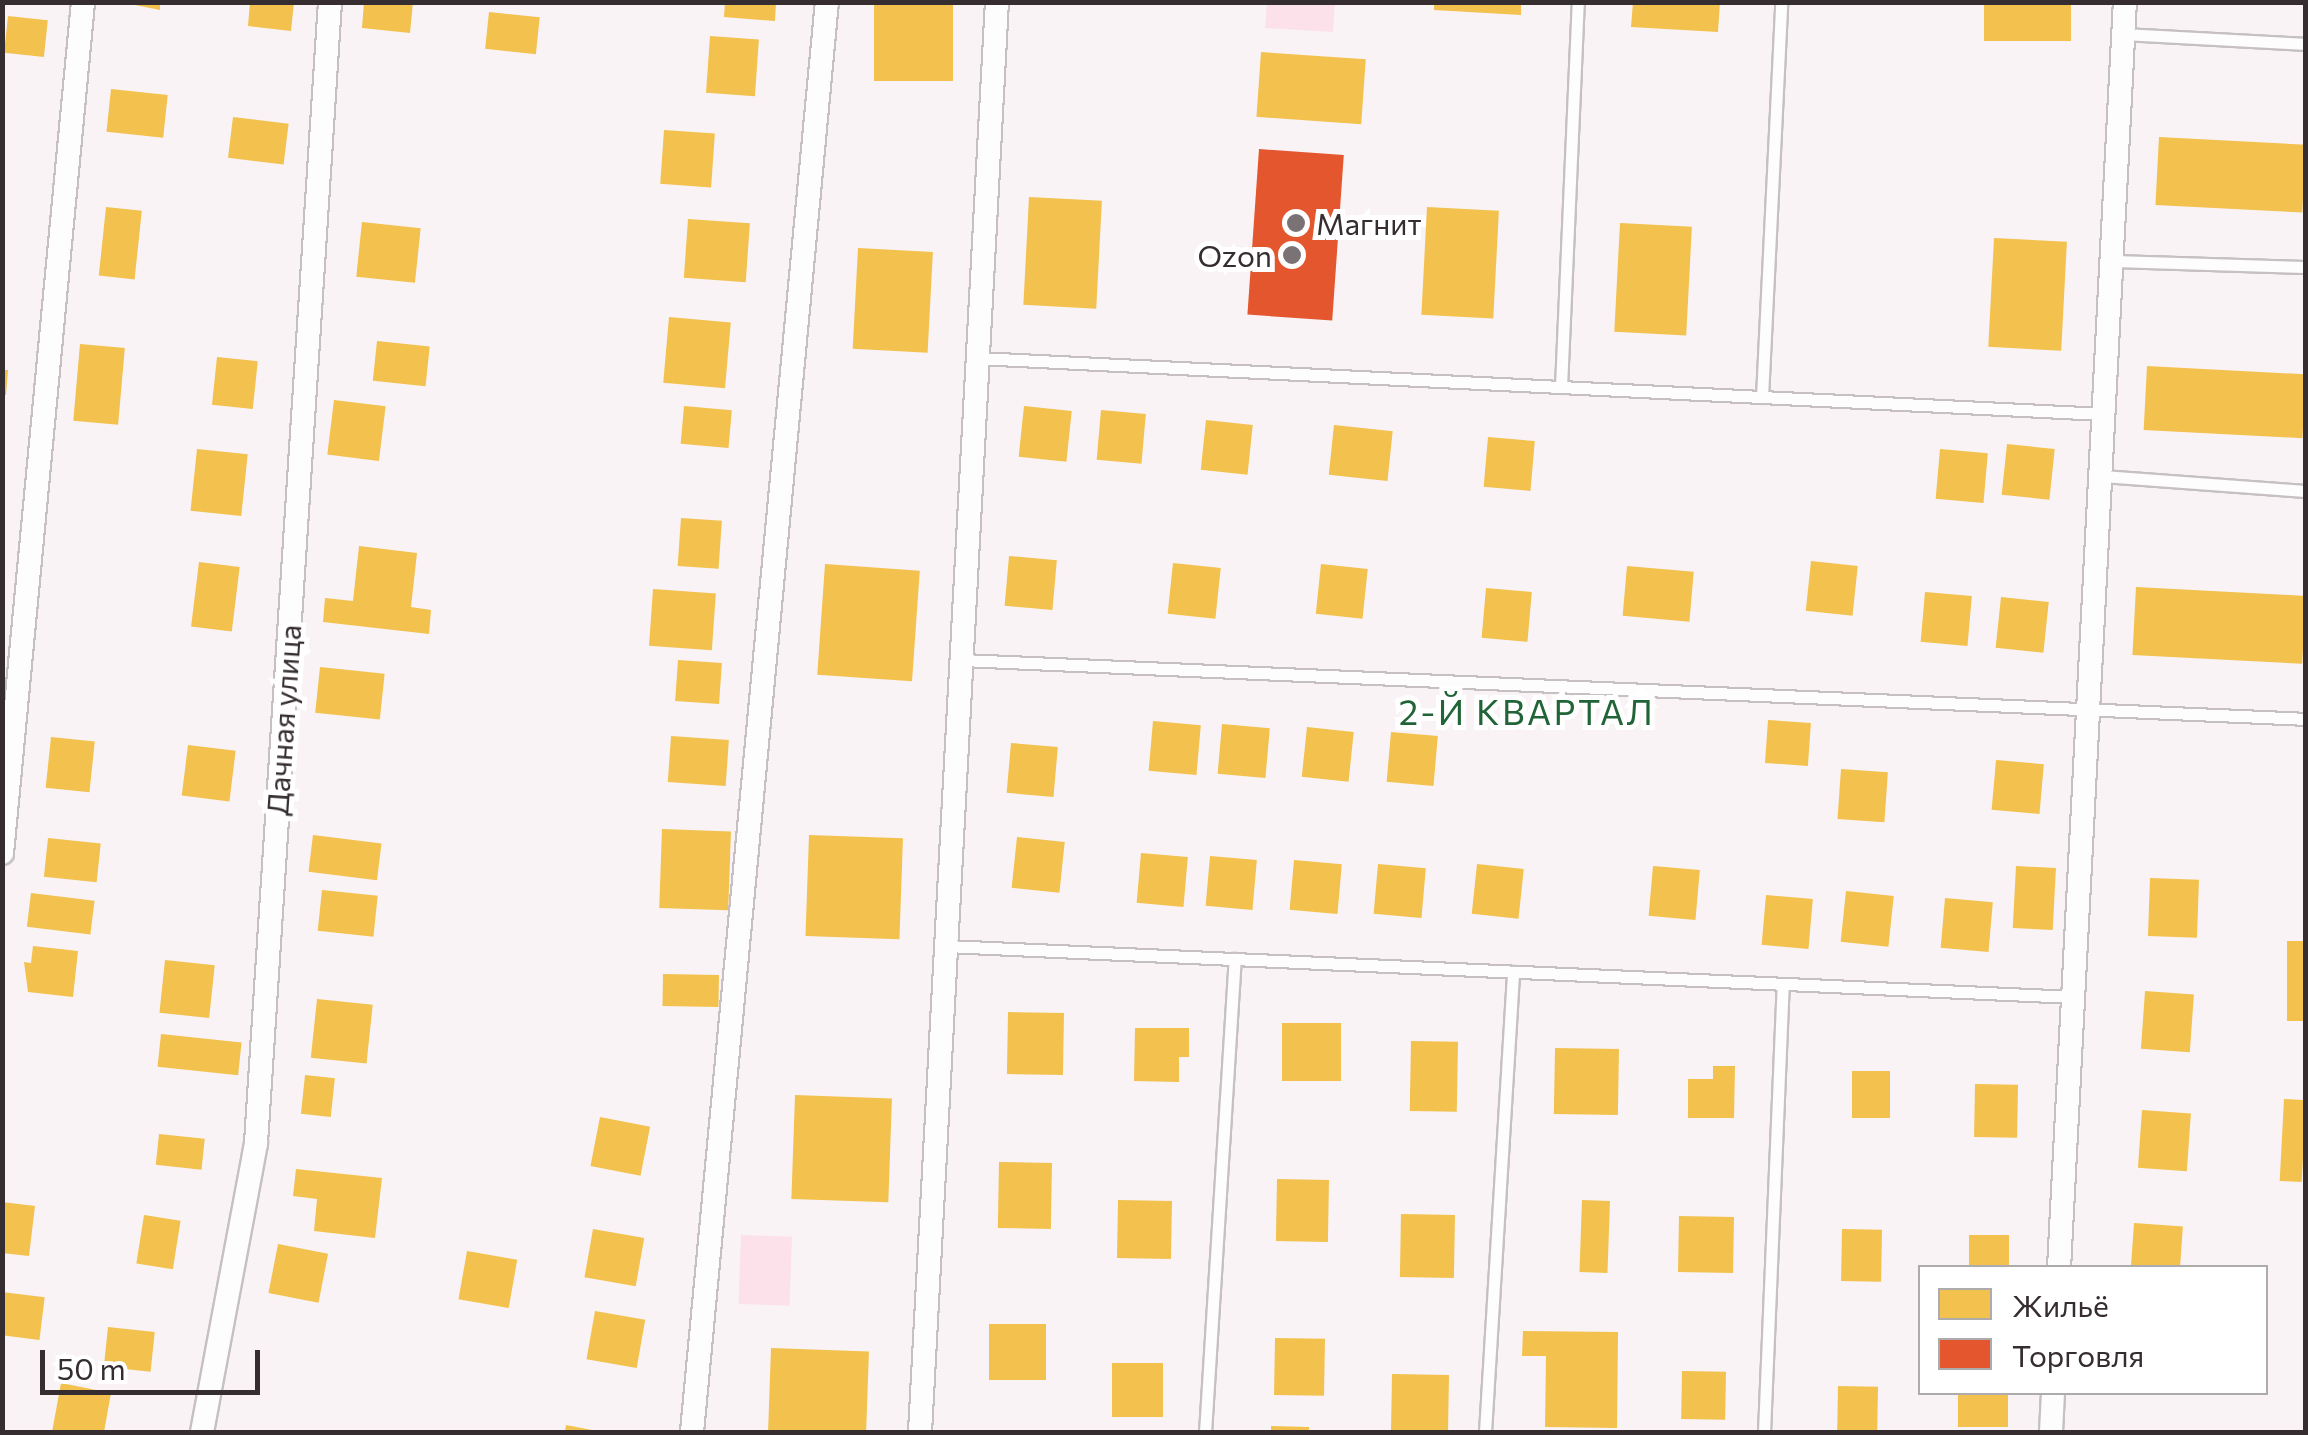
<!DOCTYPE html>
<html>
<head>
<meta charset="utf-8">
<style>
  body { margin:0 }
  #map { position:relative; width:2308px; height:1435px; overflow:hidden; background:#f9f3f5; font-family:Commissioner,sans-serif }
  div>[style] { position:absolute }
  .green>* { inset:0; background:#fce1eb; transform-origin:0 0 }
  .homes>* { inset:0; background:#f2c14e; transform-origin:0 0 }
  .shops>* { inset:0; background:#e4572e; transform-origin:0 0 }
  .roads { filter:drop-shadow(2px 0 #c6c0c2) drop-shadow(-2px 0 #c6c0c2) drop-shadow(0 2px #c6c0c2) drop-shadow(0 -2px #c6c0c2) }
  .service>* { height:11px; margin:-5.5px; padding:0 5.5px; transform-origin:5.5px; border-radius:5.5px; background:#fefdfe }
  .minor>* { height:22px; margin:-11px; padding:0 11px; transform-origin:11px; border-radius:11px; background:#fefdfe }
  .dots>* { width:28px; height:28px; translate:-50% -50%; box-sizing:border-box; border:5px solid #fff; border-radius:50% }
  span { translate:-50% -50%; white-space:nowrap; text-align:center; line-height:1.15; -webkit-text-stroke:10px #fff; paint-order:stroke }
  .poi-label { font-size:30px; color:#352d30 }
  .left { translate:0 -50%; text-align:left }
  .right { translate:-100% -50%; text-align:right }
  .street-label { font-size:30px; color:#352d30 }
  .quarter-label { font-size:35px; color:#206437; letter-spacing:2.5px }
  .frame { position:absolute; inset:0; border:5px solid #352d30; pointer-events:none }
  .legend { position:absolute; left:1918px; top:1265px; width:350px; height:130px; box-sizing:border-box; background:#fff; border:2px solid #aeabac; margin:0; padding:12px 18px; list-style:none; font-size:30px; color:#352d30 }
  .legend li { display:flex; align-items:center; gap:20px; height:50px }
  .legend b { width:50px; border:2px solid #aeabac }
  .scale { position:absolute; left:40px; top:1350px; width:220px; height:45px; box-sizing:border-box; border:5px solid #352d30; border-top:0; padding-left:12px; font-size:30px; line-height:35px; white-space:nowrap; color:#352d30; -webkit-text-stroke:8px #fff; paint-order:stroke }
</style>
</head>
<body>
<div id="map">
  <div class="green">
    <i style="clip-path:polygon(1267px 3px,1335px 3px,1333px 32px,1265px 28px)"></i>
    <i style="left:741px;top:1235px;width:51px;height:69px;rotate:2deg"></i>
  </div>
  <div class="homes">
    <i style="clip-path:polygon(120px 2px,160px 2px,160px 10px)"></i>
    <i style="clip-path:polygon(250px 2px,294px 2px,291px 31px,248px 26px)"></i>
    <i style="clip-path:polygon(364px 2px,413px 2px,410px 33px,362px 28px)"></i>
    <i style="clip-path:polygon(725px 2px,776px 2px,775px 21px,724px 17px)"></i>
    <i style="left:874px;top:2px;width:79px;height:79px"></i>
    <i style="clip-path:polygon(1434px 2px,1521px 2px,1521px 15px,1434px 10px)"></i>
    <i style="clip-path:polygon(1633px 2px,1720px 2px,1718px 32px,1631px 27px)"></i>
    <i style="left:1984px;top:2px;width:87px;height:39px"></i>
    <i style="left:489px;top:12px;width:51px;height:37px;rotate:6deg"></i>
    <i style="left:8px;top:16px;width:40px;height:37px;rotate:6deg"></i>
    <i style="left:710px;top:36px;width:49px;height:57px;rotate:4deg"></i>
    <i style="left:1261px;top:52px;width:105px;height:65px;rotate:4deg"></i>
    <i style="left:111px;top:89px;width:57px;height:43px;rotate:6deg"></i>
    <i style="left:233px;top:117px;width:56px;height:41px;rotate:7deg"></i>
    <i style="left:664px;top:130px;width:51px;height:54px;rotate:4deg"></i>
    <i style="left:2159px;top:137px;width:147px;height:68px;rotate:3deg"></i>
    <i style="left:1029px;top:197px;width:73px;height:108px;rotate:3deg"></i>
    <i style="left:106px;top:207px;width:36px;height:69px;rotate:6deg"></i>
    <i style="left:1427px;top:207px;width:72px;height:108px;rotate:3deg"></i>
    <i style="left:688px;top:219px;width:62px;height:59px;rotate:4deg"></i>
    <i style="left:362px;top:222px;width:59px;height:55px;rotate:6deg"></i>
    <i style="left:1620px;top:223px;width:72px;height:109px;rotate:3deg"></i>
    <i style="left:1994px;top:238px;width:73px;height:109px;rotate:3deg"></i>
    <i style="left:858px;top:248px;width:75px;height:101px;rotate:3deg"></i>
    <i style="left:669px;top:317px;width:62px;height:66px;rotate:5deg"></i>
    <i style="left:377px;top:341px;width:53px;height:40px;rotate:6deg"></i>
    <i style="left:80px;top:344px;width:45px;height:77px;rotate:5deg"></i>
    <i style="left:217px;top:357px;width:41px;height:48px;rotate:6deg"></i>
    <i style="left:2147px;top:366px;width:159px;height:64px;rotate:3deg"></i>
    <i style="clip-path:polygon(2px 370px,8px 370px,6px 395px,2px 395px)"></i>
    <i style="left:334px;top:400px;width:52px;height:55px;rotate:7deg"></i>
    <i style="left:684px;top:406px;width:48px;height:38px;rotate:5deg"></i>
    <i style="left:1024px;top:406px;width:48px;height:51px;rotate:6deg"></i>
    <i style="left:1101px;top:410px;width:45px;height:50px;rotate:5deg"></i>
    <i style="left:1206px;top:420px;width:47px;height:50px;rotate:6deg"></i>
    <i style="left:1334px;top:425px;width:59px;height:50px;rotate:6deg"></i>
    <i style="left:1488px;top:437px;width:47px;height:50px;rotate:5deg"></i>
    <i style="left:2007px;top:444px;width:48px;height:51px;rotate:6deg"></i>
    <i style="left:197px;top:449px;width:51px;height:62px;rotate:6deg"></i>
    <i style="left:1940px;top:449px;width:48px;height:50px;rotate:5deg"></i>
    <i style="left:681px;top:518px;width:41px;height:48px;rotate:4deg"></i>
    <i style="clip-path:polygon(359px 546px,417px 553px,411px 607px,431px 610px,429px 634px,323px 622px,325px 598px,353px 601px)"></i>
    <i style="left:1009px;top:556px;width:48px;height:50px;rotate:5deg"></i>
    <i style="left:1811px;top:561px;width:47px;height:50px;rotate:6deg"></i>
    <i style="left:199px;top:562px;width:41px;height:65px;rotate:7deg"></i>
    <i style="left:1173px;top:563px;width:48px;height:51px;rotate:6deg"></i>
    <i style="left:825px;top:564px;width:95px;height:111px;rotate:4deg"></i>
    <i style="left:1321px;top:564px;width:47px;height:50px;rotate:6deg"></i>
    <i style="left:1627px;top:566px;width:67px;height:50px;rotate:5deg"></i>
    <i style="left:2136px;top:587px;width:170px;height:68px;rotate:3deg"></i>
    <i style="left:1486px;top:588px;width:46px;height:50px;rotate:5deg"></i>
    <i style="left:653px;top:589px;width:63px;height:57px;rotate:4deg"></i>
    <i style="left:1925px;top:592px;width:47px;height:50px;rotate:5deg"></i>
    <i style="left:2001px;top:597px;width:48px;height:51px;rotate:6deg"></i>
    <i style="left:678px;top:660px;width:44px;height:41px;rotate:4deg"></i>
    <i style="left:320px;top:667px;width:65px;height:46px;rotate:6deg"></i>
    <i style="left:1768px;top:720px;width:43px;height:43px;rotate:4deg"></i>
    <i style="left:1153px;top:721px;width:48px;height:50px;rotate:5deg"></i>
    <i style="left:1222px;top:724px;width:48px;height:50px;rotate:5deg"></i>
    <i style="left:1307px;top:727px;width:47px;height:50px;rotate:6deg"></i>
    <i style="left:1391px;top:732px;width:47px;height:50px;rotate:5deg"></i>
    <i style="left:671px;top:736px;width:58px;height:46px;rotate:4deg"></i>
    <i style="left:51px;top:737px;width:44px;height:51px;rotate:6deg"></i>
    <i style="left:1011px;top:743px;width:47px;height:50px;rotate:5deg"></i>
    <i style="left:188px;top:745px;width:48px;height:51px;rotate:7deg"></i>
    <i style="left:1996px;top:760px;width:48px;height:50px;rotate:5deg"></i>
    <i style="left:1841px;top:769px;width:47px;height:50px;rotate:4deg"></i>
    <i style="left:662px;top:829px;width:69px;height:79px;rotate:2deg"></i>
    <i style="left:313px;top:835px;width:69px;height:37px;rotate:7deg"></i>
    <i style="left:809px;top:835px;width:94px;height:101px;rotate:2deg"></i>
    <i style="left:1017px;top:837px;width:48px;height:51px;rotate:6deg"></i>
    <i style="left:48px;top:838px;width:53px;height:39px;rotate:6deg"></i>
    <i style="left:1141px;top:853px;width:47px;height:50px;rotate:5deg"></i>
    <i style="left:1210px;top:856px;width:47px;height:50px;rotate:5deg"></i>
    <i style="left:1294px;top:860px;width:48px;height:50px;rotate:5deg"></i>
    <i style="left:1378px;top:864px;width:48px;height:50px;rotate:5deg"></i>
    <i style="left:1477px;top:864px;width:47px;height:50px;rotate:6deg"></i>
    <i style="left:1653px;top:866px;width:47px;height:50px;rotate:5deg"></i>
    <i style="left:2016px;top:866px;width:40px;height:62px;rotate:3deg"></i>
    <i style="left:2150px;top:878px;width:49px;height:58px;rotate:2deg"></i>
    <i style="left:322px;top:890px;width:56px;height:41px;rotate:6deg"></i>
    <i style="left:1846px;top:891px;width:48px;height:51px;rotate:6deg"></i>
    <i style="left:31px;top:893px;width:64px;height:34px;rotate:7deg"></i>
    <i style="left:1766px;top:895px;width:47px;height:50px;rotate:5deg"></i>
    <i style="left:1945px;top:898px;width:48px;height:50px;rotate:5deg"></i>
    <i style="left:2287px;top:941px;width:19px;height:80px"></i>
    <i style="clip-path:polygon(33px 946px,78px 951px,73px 997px,28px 992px,24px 962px,31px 963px)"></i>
    <i style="left:165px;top:960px;width:50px;height:53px;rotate:6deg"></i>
    <i style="left:663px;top:974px;width:56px;height:32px;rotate:1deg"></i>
    <i style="left:2145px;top:991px;width:49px;height:58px;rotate:4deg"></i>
    <i style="left:317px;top:999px;width:56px;height:59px;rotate:6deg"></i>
    <i style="left:1008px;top:1012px;width:56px;height:62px;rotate:1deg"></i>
    <i style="left:1282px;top:1023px;width:59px;height:58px"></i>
    <i style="clip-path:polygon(1135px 1028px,1189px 1028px,1189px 1057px,1179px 1057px,1179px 1082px,1134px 1081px)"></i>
    <i style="left:161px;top:1034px;width:81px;height:33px;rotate:6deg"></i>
    <i style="left:1411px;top:1041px;width:47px;height:70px;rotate:1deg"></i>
    <i style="left:1555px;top:1048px;width:64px;height:66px;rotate:1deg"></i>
    <i style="clip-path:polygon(1713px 1066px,1735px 1066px,1734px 1118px,1688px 1118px,1688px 1079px,1713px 1079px)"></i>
    <i style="left:1852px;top:1071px;width:38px;height:47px"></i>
    <i style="left:305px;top:1075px;width:30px;height:39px;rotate:6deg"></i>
    <i style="left:1975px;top:1084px;width:43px;height:53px;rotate:1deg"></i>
    <i style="left:795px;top:1095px;width:97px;height:104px;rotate:2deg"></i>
    <i style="left:2284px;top:1099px;width:22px;height:82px;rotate:3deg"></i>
    <i style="left:2142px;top:1110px;width:49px;height:58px;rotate:4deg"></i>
    <i style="left:600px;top:1117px;width:51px;height:50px;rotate:11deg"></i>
    <i style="left:159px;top:1134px;width:46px;height:31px;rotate:6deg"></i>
    <i style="left:999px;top:1162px;width:53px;height:66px;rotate:1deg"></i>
    <i style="clip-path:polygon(296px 1169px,382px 1178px,375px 1238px,314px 1231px,317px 1199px,293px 1196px)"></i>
    <i style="left:1277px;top:1179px;width:52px;height:62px;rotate:1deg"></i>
    <i style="left:1118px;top:1200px;width:54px;height:58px;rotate:1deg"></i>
    <i style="left:1582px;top:1200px;width:28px;height:72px;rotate:2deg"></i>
    <i style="clip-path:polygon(2px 1202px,35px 1206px,29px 1256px,2px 1253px)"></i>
    <i style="left:1401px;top:1214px;width:54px;height:63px;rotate:1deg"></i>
    <i style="left:144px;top:1215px;width:37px;height:49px;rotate:9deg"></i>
    <i style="left:1679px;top:1216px;width:55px;height:56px;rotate:1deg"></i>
    <i style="left:2134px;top:1223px;width:49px;height:45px;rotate:4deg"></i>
    <i style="left:593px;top:1229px;width:52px;height:49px;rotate:10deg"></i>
    <i style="left:1842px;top:1229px;width:40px;height:52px;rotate:1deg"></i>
    <i style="left:1969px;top:1235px;width:40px;height:33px"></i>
    <i style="left:278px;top:1244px;width:51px;height:50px;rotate:11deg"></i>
    <i style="left:467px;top:1251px;width:51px;height:49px;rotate:10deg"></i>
    <i style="left:2px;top:1292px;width:43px;height:43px;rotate:7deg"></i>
    <i style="left:595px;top:1311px;width:51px;height:49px;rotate:10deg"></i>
    <i style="left:989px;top:1324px;width:57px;height:56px"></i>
    <i style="left:108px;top:1327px;width:47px;height:40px;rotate:6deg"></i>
    <i style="clip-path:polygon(1523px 1331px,1618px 1332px,1617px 1428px,1545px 1427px,1546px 1356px,1522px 1356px)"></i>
    <i style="left:1275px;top:1338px;width:50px;height:57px;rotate:1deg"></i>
    <i style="left:771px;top:1348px;width:98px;height:84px;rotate:2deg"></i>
    <i style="left:1112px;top:1363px;width:51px;height:54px"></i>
    <i style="left:1682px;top:1371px;width:44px;height:48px;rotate:1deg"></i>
    <i style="left:1392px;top:1374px;width:57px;height:57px;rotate:1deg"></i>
    <i style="clip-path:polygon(61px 1383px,111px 1393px,104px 1432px,52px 1432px)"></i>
    <i style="left:1838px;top:1386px;width:40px;height:46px;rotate:1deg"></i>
    <i style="left:1958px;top:1392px;width:50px;height:35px"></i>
    <i style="clip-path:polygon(566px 1425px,597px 1431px,597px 1432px,565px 1432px)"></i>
    <i style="clip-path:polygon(1271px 1426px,1309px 1427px,1309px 1432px,1271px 1432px)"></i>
  </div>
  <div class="shops">
    <i style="left:1259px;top:149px;width:85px;height:166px;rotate:4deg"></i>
  </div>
  <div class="roads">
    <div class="service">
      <i style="left:2124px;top:34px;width:182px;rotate:3.1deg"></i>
      <i style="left:2112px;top:261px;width:194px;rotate:1.8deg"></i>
      <i style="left:978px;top:358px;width:1127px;rotate:2.85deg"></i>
      <i style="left:1561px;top:387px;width:385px;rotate:-87.5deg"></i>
      <i style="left:1762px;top:397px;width:395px;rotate:-87.2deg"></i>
      <i style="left:2101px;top:476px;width:206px;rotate:4.2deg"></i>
      <i style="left:962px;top:660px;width:1345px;rotate:2.51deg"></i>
      <i style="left:946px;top:946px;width:1129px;rotate:2.59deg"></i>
      <i style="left:1205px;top:1432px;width:474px;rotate:-86.4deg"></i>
      <i style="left:1485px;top:1432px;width:461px;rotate:-86.5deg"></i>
      <i style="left:1764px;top:1432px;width:448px;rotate:-87.6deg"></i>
    </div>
    <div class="minor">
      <i style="left:2px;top:853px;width:855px;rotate:-84.56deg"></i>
      <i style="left:2059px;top:1268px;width:1268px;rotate:-87.02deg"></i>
      <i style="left:202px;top:1432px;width:294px;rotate:-79.4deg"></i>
      <i style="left:256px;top:1143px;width:1143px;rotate:-86.29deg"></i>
      <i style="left:692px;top:1432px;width:1436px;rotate:-84.61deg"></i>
      <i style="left:920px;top:1432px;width:1432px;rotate:-86.92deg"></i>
      <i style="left:2051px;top:1432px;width:40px;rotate:-87.1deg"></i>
    </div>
  </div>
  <div class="dots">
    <i style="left:1296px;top:223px;background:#7a7275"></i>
    <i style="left:1292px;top:255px;background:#7a7275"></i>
  </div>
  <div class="poi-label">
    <span class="left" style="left:1316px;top:223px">Магнит</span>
    <span class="right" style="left:1272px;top:255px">Ozon</span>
  </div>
  <div class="street-label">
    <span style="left:283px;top:720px;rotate:-86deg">Дачная улица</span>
  </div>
  <div class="quarter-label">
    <span style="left:1527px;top:711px">2-Й КВАРТАЛ</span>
  </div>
  <div class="frame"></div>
  <ul class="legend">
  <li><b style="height:28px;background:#f2c14e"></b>Жильё</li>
  <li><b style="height:28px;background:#e4572e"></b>Торговля</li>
  </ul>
  <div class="scale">50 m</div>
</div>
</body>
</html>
